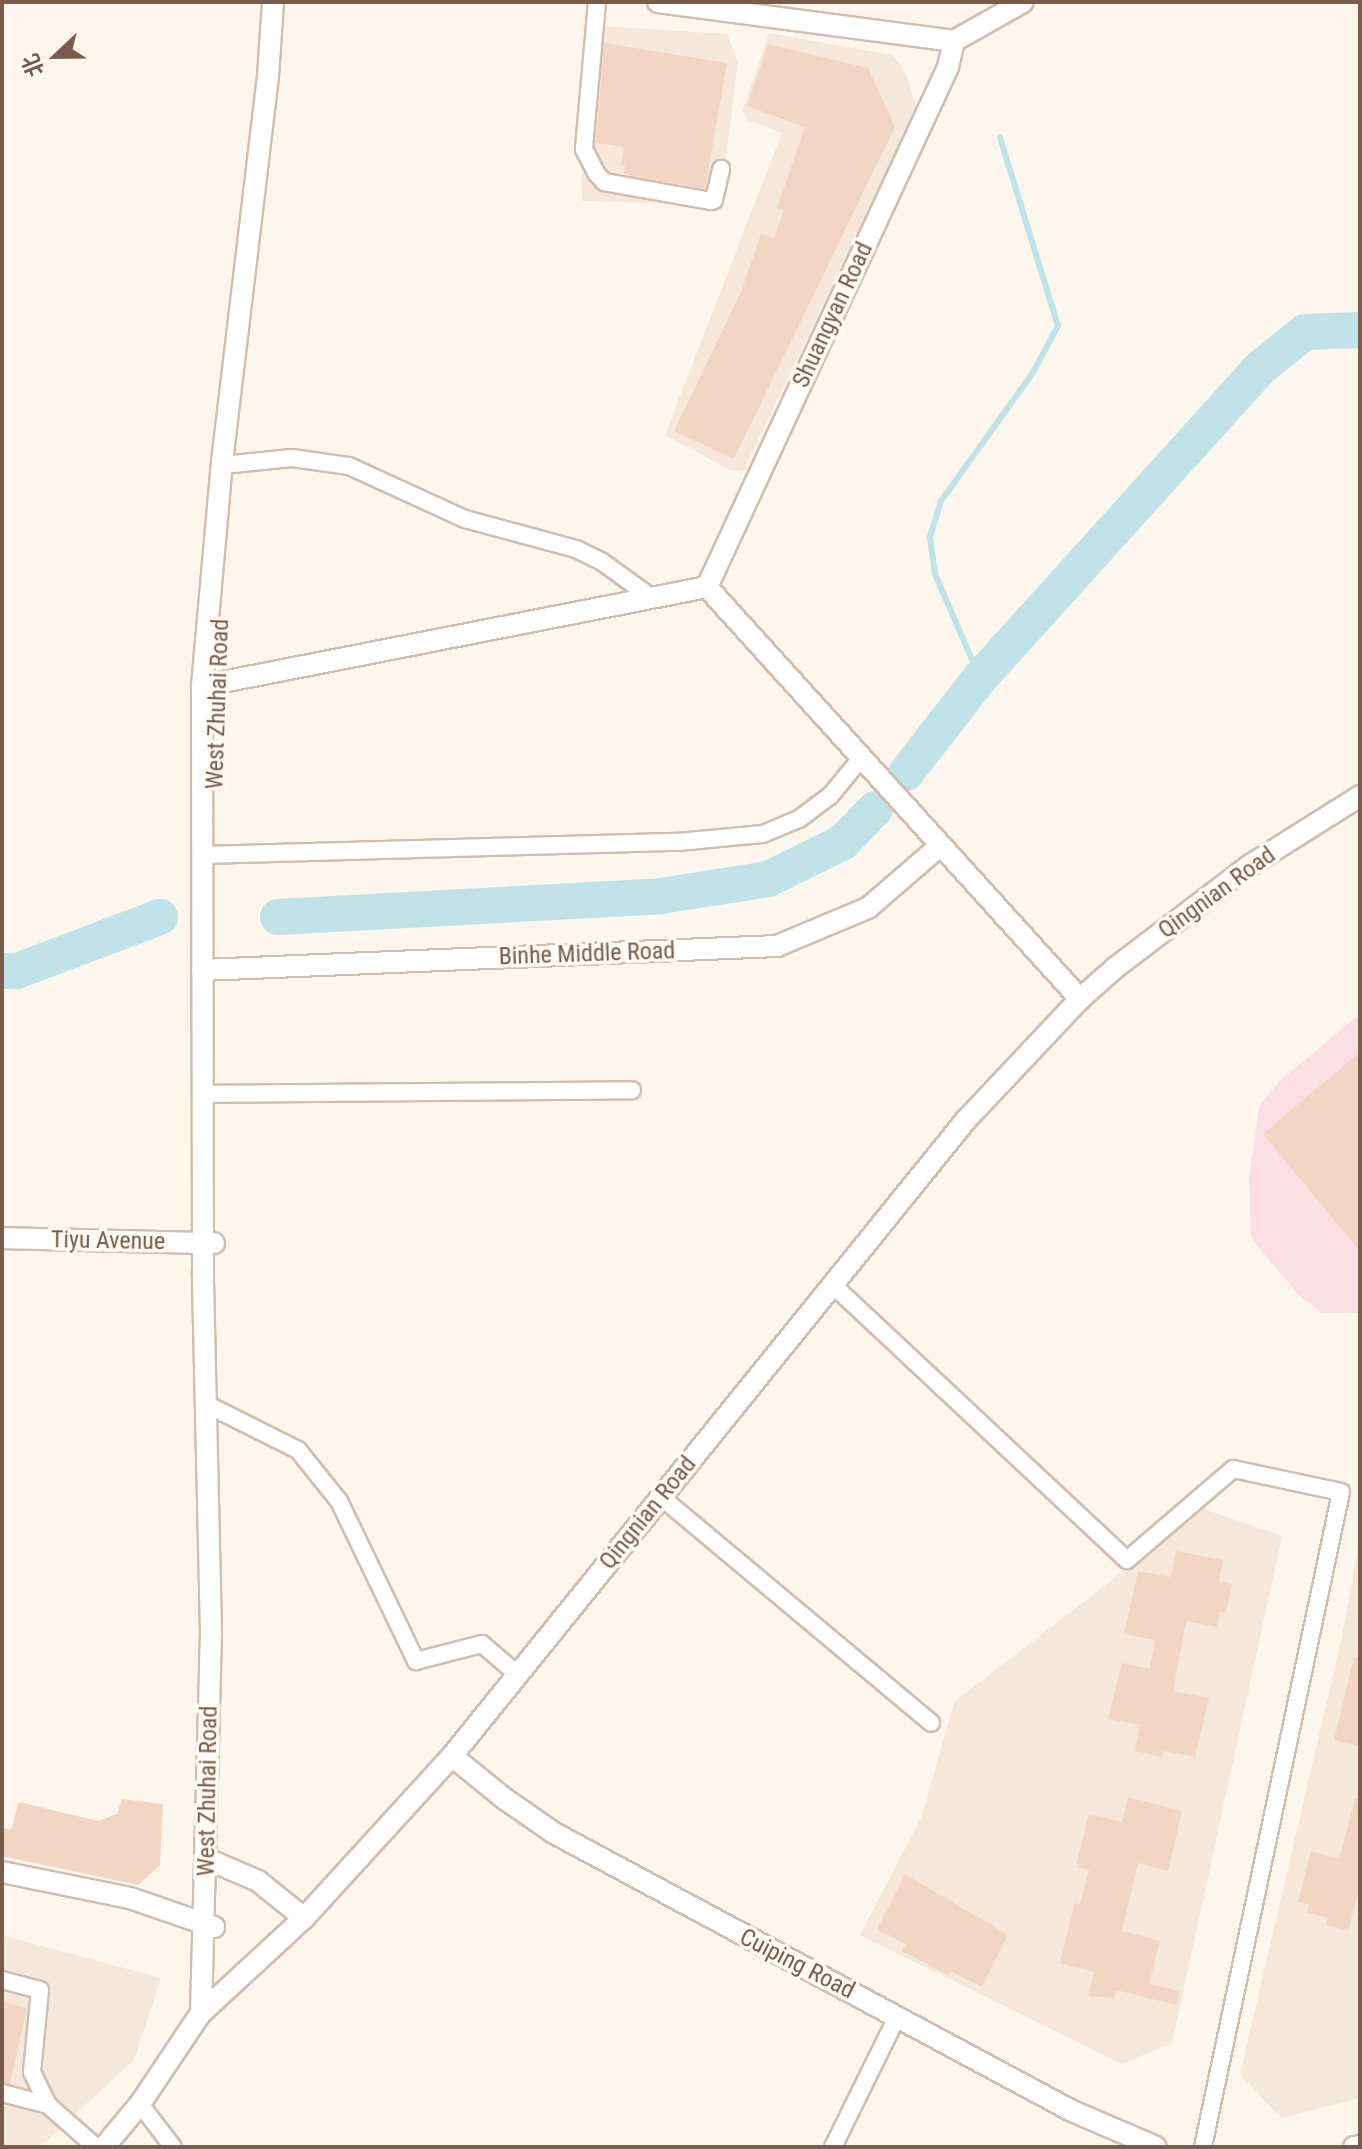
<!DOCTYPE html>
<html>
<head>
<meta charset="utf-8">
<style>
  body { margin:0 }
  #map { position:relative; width:1362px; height:2149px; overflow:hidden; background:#fdf6ec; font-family:"Roboto Condensed","Noto Sans SC",sans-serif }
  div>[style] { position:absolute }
  .residential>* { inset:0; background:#f5e8da }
  .medical>* { inset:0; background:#fbdfe3 }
  .stream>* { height:6px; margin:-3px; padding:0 3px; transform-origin:3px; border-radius:3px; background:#bfe3e8 }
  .river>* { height:36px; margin:-18px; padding:0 18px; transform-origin:18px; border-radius:18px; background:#bfe3e8 }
  .building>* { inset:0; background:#f3d5c3 }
  .roads { filter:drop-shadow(2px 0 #d1beb0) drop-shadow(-2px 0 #d1beb0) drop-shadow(0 2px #d1beb0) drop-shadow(0 -2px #d1beb0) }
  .minor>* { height:16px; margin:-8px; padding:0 8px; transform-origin:8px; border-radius:8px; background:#fff }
  .tertiary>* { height:20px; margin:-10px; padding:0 10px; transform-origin:10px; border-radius:10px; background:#fff }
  span { translate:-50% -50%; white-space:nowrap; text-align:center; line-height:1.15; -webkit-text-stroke:7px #fffaf3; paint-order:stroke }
  .street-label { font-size:24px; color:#7a5c4d }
  .frame { position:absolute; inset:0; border:4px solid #7a5c4d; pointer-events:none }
  .north { position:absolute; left:16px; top:16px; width:80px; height:80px; -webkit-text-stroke:6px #fffaf3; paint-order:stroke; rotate:248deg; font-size:22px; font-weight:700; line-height:32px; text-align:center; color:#7a5c4d }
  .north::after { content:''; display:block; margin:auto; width:28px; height:36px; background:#7a5c4d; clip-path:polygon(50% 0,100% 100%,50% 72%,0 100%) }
</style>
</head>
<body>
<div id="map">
  <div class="residential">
    <i style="clip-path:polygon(583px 25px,727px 34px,738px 61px,720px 205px,582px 201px,581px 130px,589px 79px)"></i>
    <i style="clip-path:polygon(769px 33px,891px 55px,904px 69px,917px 108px,743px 472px,730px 470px,665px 435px,782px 133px,748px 120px,742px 111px)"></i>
    <i style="clip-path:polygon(1204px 1509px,1282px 1536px,1172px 2043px,1122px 2064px,860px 1935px,922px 1816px,954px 1702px)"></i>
    <i style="clip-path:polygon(1360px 1534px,1360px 2098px,1281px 2118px,1240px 2074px,1342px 1637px)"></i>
    <i style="clip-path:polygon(2px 1935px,161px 1978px,134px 2060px,39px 2147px,2px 2147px)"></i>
  </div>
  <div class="medical">
    <i style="clip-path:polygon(1360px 1014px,1360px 1313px,1322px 1313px,1299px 1295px,1251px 1238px,1249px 1177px,1260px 1104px,1282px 1079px)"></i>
  </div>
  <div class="stream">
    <i style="left:980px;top:678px;width:113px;rotate:-113.4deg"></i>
    <i style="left:935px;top:574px;width:37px;rotate:-98deg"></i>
    <i style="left:930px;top:537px;width:38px;rotate:-73deg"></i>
    <i style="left:941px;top:501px;width:156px;rotate:-54.4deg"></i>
    <i style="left:1032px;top:374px;width:55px;rotate:-61.6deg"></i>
    <i style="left:1058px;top:326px;width:197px;rotate:-107.1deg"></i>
  </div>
  <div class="river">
    <i style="left:906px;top:773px;width:120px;rotate:-52.1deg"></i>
    <i style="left:980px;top:678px;width:416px;rotate:-47.9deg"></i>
    <i style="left:1259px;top:369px;width:59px;rotate:-38.8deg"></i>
    <i style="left:1305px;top:332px;width:55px;rotate:-2.1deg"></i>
    <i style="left:278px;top:917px;width:384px;rotate:-3.1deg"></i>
    <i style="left:661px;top:896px;width:108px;rotate:-9deg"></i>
    <i style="left:768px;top:879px;width:84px;rotate:-26.3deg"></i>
    <i style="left:843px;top:842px;width:46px;rotate:-45.9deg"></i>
    <i style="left:2px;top:971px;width:15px"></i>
    <i style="left:17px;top:971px;width:153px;rotate:-20.7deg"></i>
  </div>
  <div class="building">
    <i style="clip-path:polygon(604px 43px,727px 63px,705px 189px,624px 174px,625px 166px,621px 165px,624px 147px,596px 143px)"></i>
    <i style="clip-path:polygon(768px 44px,868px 68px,895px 127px,734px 459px,674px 431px,741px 292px,761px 234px,774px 238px,784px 210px,777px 208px,805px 127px,747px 106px)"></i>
    <i style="clip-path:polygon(1360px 1052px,1360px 1251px,1263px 1134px)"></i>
    <i style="clip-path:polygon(1176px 1551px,1223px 1560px,1219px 1581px,1232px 1584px,1226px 1613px,1220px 1612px,1217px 1627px,1186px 1621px,1173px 1691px,1209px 1698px,1195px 1757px,1164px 1751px,1162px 1757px,1135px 1751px,1140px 1725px,1108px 1719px,1122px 1663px,1150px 1669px,1155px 1640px,1124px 1634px,1138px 1571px,1171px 1577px)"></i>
    <i style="clip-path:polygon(1354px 1658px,1360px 1658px,1360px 1746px,1334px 1740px)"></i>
    <i style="clip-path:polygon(1128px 1797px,1182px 1811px,1168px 1871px,1138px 1863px,1122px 1931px,1160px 1941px,1149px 1984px,1179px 1991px,1176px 2005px,1116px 1990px,1114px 1998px,1088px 1996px,1094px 1972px,1060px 1963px,1075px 1903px,1080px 1904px,1089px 1870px,1076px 1867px,1089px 1814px,1122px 1822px)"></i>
    <i style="clip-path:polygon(122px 1799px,163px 1804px,160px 1865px,138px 1885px,2px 1856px,2px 1828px,11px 1830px,19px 1802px,98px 1821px,117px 1814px)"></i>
    <i style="clip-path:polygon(1355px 1799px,1360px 1799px,1360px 1898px,1357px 1897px,1348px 1931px,1326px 1925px,1328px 1918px,1307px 1912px,1309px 1905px,1298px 1902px,1311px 1851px,1339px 1859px)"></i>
    <i style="clip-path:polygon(905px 1874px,1008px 1935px,982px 1987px,950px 1971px,948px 1975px,902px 1951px,906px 1944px,877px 1929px)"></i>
    <i style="clip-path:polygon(2px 2002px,27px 2008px,10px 2084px,2px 2082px)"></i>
  </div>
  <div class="roads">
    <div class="minor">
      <i style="left:597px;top:2px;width:148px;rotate:95.1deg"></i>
      <i style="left:584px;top:149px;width:27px;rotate:63deg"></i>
      <i style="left:596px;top:173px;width:12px;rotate:48deg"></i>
      <i style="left:604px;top:182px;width:109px;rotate:10.1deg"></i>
      <i style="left:711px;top:201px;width:3px;rotate:-18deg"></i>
      <i style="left:714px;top:200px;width:32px;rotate:-77deg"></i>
      <i style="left:222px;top:462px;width:11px;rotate:10deg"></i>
      <i style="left:233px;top:464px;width:59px;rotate:-5.8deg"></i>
      <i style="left:292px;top:458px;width:58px;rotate:8deg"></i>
      <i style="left:349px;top:466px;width:128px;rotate:24.6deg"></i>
      <i style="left:465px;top:519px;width:115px;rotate:15.1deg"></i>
      <i style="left:576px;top:549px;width:28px;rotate:26deg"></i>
      <i style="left:601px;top:561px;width:63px;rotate:36deg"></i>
      <i style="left:203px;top:855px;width:475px;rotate:-1.6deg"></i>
      <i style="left:678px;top:842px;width:85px;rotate:-5.4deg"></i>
      <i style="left:763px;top:834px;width:39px;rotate:-23deg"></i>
      <i style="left:799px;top:819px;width:39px;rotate:-37deg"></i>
      <i style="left:830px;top:796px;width:50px;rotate:-50.6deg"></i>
      <i style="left:202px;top:1094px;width:430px;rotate:-0.5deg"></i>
      <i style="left:834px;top:1286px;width:401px;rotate:43.1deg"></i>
      <i style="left:1127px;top:1560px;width:140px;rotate:-40.6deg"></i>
      <i style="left:1233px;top:1469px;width:110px;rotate:12deg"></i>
      <i style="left:1341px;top:1492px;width:669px;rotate:101.9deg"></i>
      <i style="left:206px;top:1404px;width:103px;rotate:26.6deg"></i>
      <i style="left:298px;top:1450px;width:65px;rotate:51.2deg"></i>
      <i style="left:339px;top:1501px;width:178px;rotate:64.3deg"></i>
      <i style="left:416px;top:1661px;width:68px;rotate:-14.4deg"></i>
      <i style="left:482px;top:1644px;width:46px;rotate:40.6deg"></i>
      <i style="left:661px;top:1497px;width:352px;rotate:39.9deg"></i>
      <i style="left:2px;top:1980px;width:39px;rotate:15deg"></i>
      <i style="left:40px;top:1990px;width:82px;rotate:95.6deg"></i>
      <i style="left:32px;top:2072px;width:37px;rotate:64deg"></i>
      <i style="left:2px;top:2093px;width:48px;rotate:14.6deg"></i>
      <i style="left:48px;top:2105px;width:64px;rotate:41.2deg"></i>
      <i style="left:140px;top:2104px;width:54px;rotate:52.5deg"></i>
      <i style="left:833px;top:2147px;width:145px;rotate:-63.8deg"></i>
    </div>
    <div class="tertiary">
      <i style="left:658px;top:2px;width:299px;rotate:7.5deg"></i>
      <i style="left:954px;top:41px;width:79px;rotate:-29.5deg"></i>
      <i style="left:707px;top:587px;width:573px;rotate:-65.13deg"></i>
      <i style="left:948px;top:67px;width:27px;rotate:-77deg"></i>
      <i style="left:707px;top:587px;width:556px;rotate:47.84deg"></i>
      <i style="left:202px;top:686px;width:515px;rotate:-11.09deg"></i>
      <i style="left:202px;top:970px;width:576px;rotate:-2.39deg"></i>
      <i style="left:777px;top:946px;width:99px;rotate:-22.7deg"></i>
      <i style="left:868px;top:908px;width:96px;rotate:-40.8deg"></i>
      <i style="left:2px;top:1238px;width:212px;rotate:1.4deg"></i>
      <i style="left:452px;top:1756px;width:68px;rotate:39.1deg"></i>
      <i style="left:505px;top:1799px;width:60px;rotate:34.8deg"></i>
      <i style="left:554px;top:1833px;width:588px;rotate:28.22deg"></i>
      <i style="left:1072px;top:2111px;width:91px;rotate:23.2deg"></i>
      <i style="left:207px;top:1859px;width:56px;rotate:23.3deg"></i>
      <i style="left:258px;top:1881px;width:59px;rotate:38.8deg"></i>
      <i style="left:2px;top:1872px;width:131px;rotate:11.5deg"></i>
      <i style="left:130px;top:1898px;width:89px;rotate:19deg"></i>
      <i style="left:201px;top:2013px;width:380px;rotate:-88.5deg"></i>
      <i style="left:211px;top:1633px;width:362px;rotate:-91.3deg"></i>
      <i style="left:203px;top:1271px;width:585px;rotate:-90.1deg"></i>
      <i style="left:202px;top:686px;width:225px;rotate:-84.9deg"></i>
      <i style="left:222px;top:462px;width:389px;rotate:-83.2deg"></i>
      <i style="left:268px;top:76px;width:74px;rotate:-86.1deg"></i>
      <i style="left:104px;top:2147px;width:56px;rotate:-50.1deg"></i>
      <i style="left:140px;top:2104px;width:110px;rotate:-56.2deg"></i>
      <i style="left:201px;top:2013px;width:140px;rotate:-42.7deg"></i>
      <i style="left:304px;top:1918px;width:219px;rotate:-47.6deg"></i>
      <i style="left:452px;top:1756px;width:818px;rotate:-51.06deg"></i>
      <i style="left:966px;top:1120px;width:166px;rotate:-46.7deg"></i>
      <i style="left:1080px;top:999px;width:47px;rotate:-41.5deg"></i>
      <i style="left:1115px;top:968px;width:168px;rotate:-37.3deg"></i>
      <i style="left:1249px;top:866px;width:131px;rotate:-32.2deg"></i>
      <i style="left:1354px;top:2147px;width:6px;rotate:-9deg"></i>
    </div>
  </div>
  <div class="street-label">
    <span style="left:833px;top:315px;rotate:-65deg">Shuangyan Road</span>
    <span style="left:218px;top:704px;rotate:-88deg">West Zhuhai Road</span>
    <span style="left:1217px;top:893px;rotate:-36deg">Qingnian Road</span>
    <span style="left:587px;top:954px;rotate:-2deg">Binhe Middle Road</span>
    <span style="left:108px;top:1241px;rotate:1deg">Tiyu Avenue</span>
    <span style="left:648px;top:1513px;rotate:-51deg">Qingnian Road</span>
    <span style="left:208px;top:1791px;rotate:-89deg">West Zhuhai Road</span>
    <span style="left:797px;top:1964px;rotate:27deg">Cuiping Road</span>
  </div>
  <div class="frame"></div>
  <div class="north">北</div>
</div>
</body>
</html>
